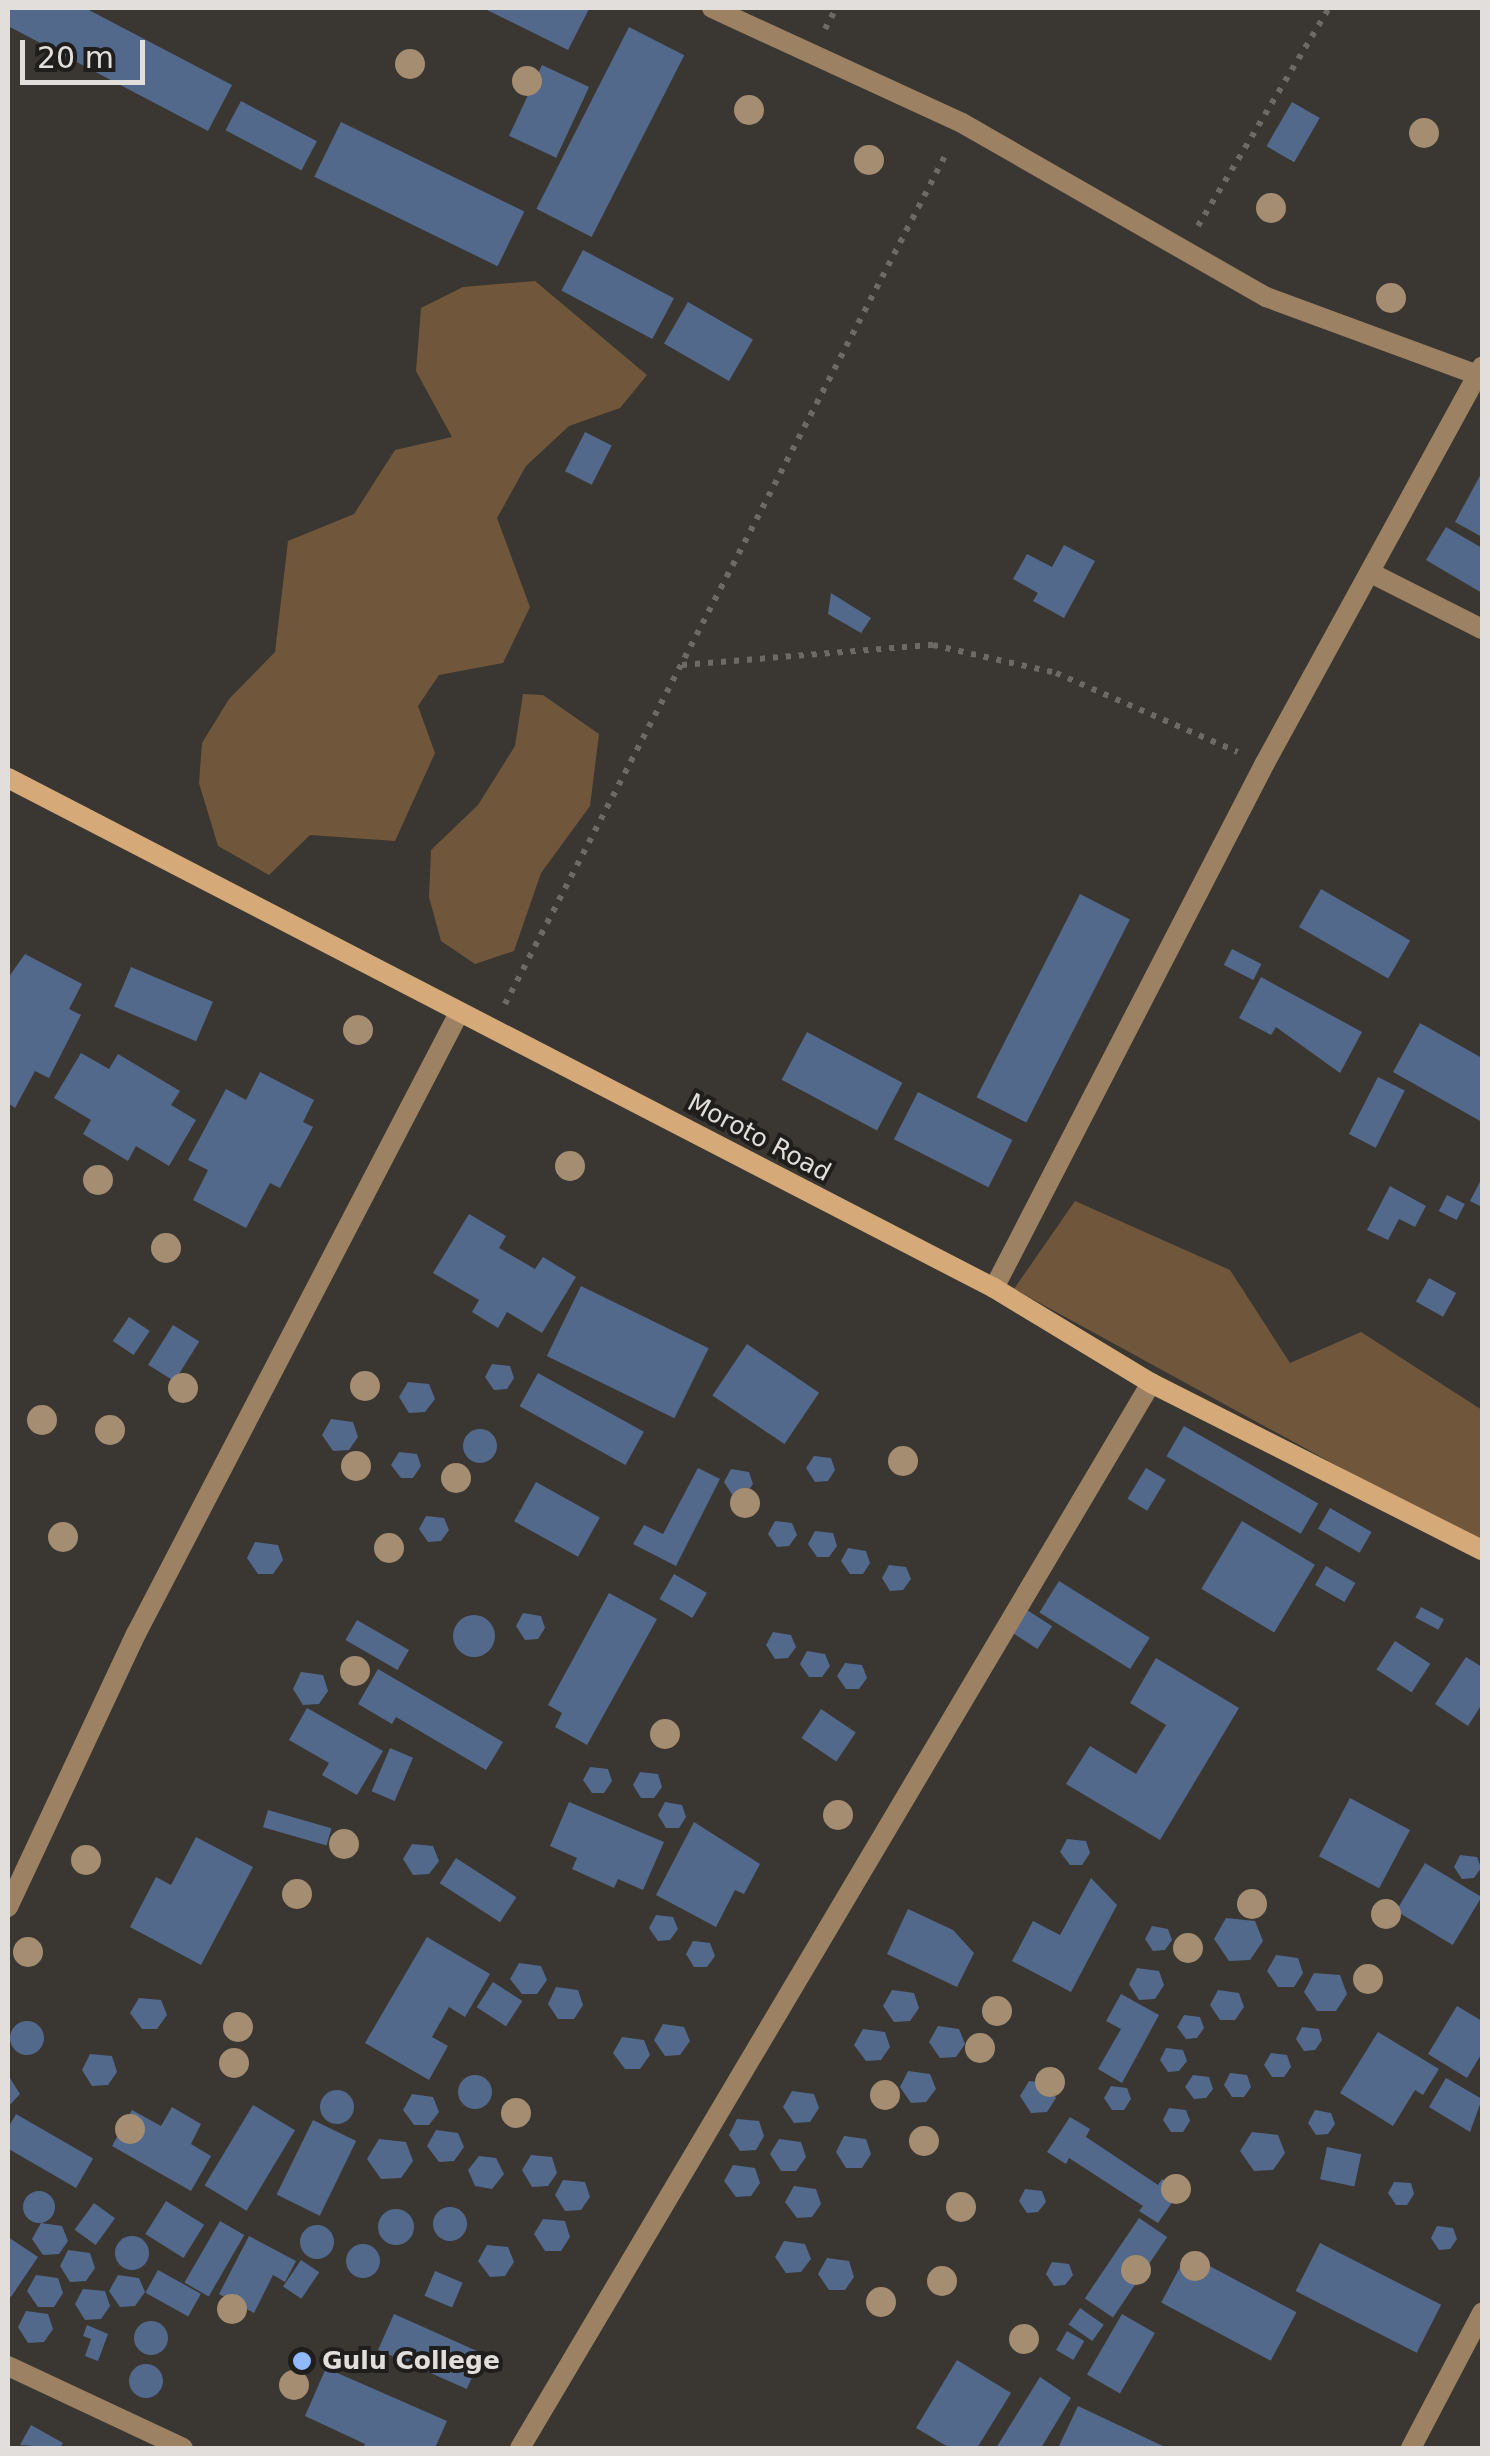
<!DOCTYPE html>
<html>
<head>
<meta charset="utf-8">
<style>
  body { margin:0 }
  #map { position:relative; width:1490px; height:2456px; overflow:hidden; background:#3a3632; font-family:"DejaVu Sans",sans-serif }
  div>[style] { position:absolute }
  .green>* { inset:0; background:#70573b }
  .building>* { inset:0; background:#53698c; transform-origin:0 0 }
  .round { border-radius:50% }
  .path>* { height:6px; margin-top:-3px; transform-origin:0; background:repeating-linear-gradient(90deg,#6d6a66 0 5px,transparent 0 13px) }
  .minor>* { height:20px; margin:-10px; padding:0 10px; transform-origin:10px; border-radius:10px; background:#9c8162 }
  .secondary>* { height:20px; margin:-10px; padding:0 10px; transform-origin:10px; border-radius:10px; background:#d5aa78 }
  .trees>* { width:30px; height:30px; margin:-15px; border-radius:50%; background:#a58d72 }
  .dots>* { width:28px; height:28px; translate:-50% -50%; box-sizing:border-box; border:5px solid #201e1c; border-radius:50% }
  span { translate:-50% -50%; white-space:nowrap; text-align:center; line-height:1.15; -webkit-text-stroke:8px #201e1c; paint-order:stroke }
  .street-label { font-size:25px; color:#e1dedb }
  .poi-label { font-size:25px; color:#e1dedb; font-weight:700 }
  .left { translate:0 -50%; text-align:left }
  .frame { position:absolute; inset:0; border:10px solid #e1dedb; pointer-events:none }
  .scale { position:absolute; left:20px; top:40px; width:125px; height:45px; box-sizing:border-box; border:5px solid #e1dedb; border-top:0; padding-left:12px; font-size:30px; line-height:35px; white-space:nowrap; color:#e1dedb; -webkit-text-stroke:8px #201e1c; paint-order:stroke }
</style>
</head>
<body>
<div id="map">
  <div class="green">
    <i style="clip-path:polygon(535px 281px,647px 375px,620px 408px,569px 426px,526px 466px,497px 518px,530px 607px,503px 663px,439px 675px,418px 706px,435px 753px,395px 841px,310px 835px,269px 875px,218px 846px,199px 783px,202px 743px,229px 699px,275px 652px,288px 541px,354px 514px,395px 450px,452px 437px,416px 371px,421px 308px,463px 287px)"></i>
    <i style="clip-path:polygon(523px 694px,543px 695px,599px 734px,590px 806px,541px 873px,514px 951px,475px 964px,441px 941px,429px 897px,431px 850px,478px 805px,515px 746px)"></i>
    <i style="clip-path:polygon(1075px 1201px,1230px 1270px,1290px 1363px,1361px 1332px,1482px 1410px,1482px 1545px,1014px 1289px)"></i>
  </div>
  <div class="building">
    <i style="clip-path:polygon(8px 8px,85px 8px,232px 85px,208px 131px,8px 26px)"></i>
    <i style="clip-path:polygon(483px 8px,585px 8px,589px 9px,568px 50px)"></i>
    <i style="left:629px;top:27px;width:62px;height:204px;rotate:27deg"></i>
    <i style="left:542px;top:65px;width:52px;height:78px;rotate:25deg"></i>
    <i style="left:241px;top:101px;width:86px;height:33px;rotate:28deg"></i>
    <i style="left:1292px;top:102px;width:32px;height:51px;rotate:30deg"></i>
    <i style="left:341px;top:122px;width:204px;height:61px;rotate:26deg"></i>
    <i style="left:583px;top:250px;width:103px;height:46px;rotate:28deg"></i>
    <i style="left:688px;top:302px;width:75px;height:48px;rotate:30deg"></i>
    <i style="left:585px;top:432px;width:30px;height:44px;rotate:27deg"></i>
    <i style="clip-path:polygon(1482px 472px,1482px 537px,1455px 522px)"></i>
    <i style="clip-path:polygon(1446px 527px,1482px 548px,1482px 593px,1426px 560px)"></i>
    <i style="clip-path:polygon(1064px 545px,1095px 561px,1064px 618px,1033px 601px,1038px 593px,1013px 579px,1027px 554px,1052px 567px)"></i>
    <i style="clip-path:polygon(831px 593px,871px 618px,861px 633px,828px 614px)"></i>
    <i style="left:1321px;top:889px;width:103px;height:44px;rotate:30deg"></i>
    <i style="left:1080px;top:894px;width:56px;height:228px;rotate:27deg"></i>
    <i style="left:1232px;top:949px;width:33px;height:18px;rotate:27deg"></i>
    <i style="clip-path:polygon(25px 954px,82px 984px,69px 1009px,81px 1015px,49px 1078px,35px 1071px,15px 1108px,8px 1103px,8px 978px)"></i>
    <i style="left:131px;top:967px;width:89px;height:43px;rotate:23deg"></i>
    <i style="clip-path:polygon(1261px 977px,1362px 1032px,1340px 1073px,1276px 1027px,1271px 1035px,1239px 1018px)"></i>
    <i style="clip-path:polygon(1420px 1023px,1482px 1058px,1482px 1122px,1393px 1072px)"></i>
    <i style="left:807px;top:1032px;width:108px;height:54px;rotate:28deg"></i>
    <i style="clip-path:polygon(81px 1053px,109px 1069px,118px 1054px,180px 1091px,171px 1105px,196px 1120px,169px 1166px,136px 1146px,128px 1161px,83px 1134px,91px 1120px,54px 1098px)"></i>
    <i style="clip-path:polygon(260px 1072px,314px 1100px,303px 1122px,313px 1127px,280px 1188px,270px 1183px,246px 1228px,193px 1200px,208px 1170px,188px 1160px,226px 1089px,246px 1100px)"></i>
    <i style="left:1378px;top:1077px;width:30px;height:64px;rotate:27deg"></i>
    <i style="left:918px;top:1092px;width:106px;height:53px;rotate:27deg"></i>
    <i style="clip-path:polygon(1482px 1178px,1482px 1207px,1470px 1201px)"></i>
    <i style="clip-path:polygon(1390px 1186px,1426px 1206px,1415px 1227px,1399px 1219px,1388px 1240px,1367px 1230px)"></i>
    <i style="left:1447px;top:1195px;width:20px;height:18px;rotate:27deg"></i>
    <i style="clip-path:polygon(469px 1214px,506px 1236px,499px 1248px,535px 1269px,543px 1257px,576px 1277px,542px 1333px,507px 1312px,498px 1328px,472px 1312px,479px 1300px,433px 1273px)"></i>
    <i style="left:1429px;top:1278px;width:31px;height:27px;rotate:29deg"></i>
    <i style="left:581px;top:1286px;width:142px;height:78px;rotate:26deg"></i>
    <i style="left:129px;top:1317px;width:25px;height:29px;rotate:34deg"></i>
    <i style="left:173px;top:1325px;width:31px;height:47px;rotate:32deg"></i>
    <i style="left:747px;top:1344px;width:87px;height:62px;rotate:34deg"></i>
    <i style="clip-path:polygon(492px 1364px,510px 1366px,514px 1378px,507px 1389px,494px 1390px,485px 1377px)"></i>
    <i style="left:538px;top:1373px;width:121px;height:38px;rotate:29deg"></i>
    <i style="clip-path:polygon(408px 1382px,429px 1384px,435px 1399px,425px 1412px,409px 1413px,399px 1397px)"></i>
    <i style="clip-path:polygon(331px 1419px,353px 1422px,358px 1437px,349px 1450px,333px 1451px,322px 1435px)"></i>
    <i style="left:1184px;top:1426px;width:155px;height:35px;rotate:30deg"></i>
    <i class="round" style="left:463px;top:1429px;width:34px;height:34px"></i>
    <i style="clip-path:polygon(399px 1452px,417px 1454px,421px 1466px,413px 1478px,401px 1478px,391px 1465px)"></i>
    <i style="clip-path:polygon(814px 1456px,831px 1458px,835px 1470px,828px 1481px,815px 1482px,806px 1468px)"></i>
    <i style="clip-path:polygon(698px 1468px,720px 1479px,676px 1566px,633px 1544px,644px 1525px,663px 1534px)"></i>
    <i style="left:1146px;top:1468px;width:23px;height:36px;rotate:31deg"></i>
    <i style="clip-path:polygon(731px 1469px,749px 1472px,753px 1484px,745px 1495px,733px 1496px,724px 1482px)"></i>
    <i style="left:536px;top:1482px;width:73px;height:45px;rotate:29deg"></i>
    <i style="left:1330px;top:1508px;width:48px;height:24px;rotate:30deg"></i>
    <i style="clip-path:polygon(426px 1516px,444px 1518px,449px 1530px,441px 1541px,428px 1542px,419px 1529px)"></i>
    <i style="clip-path:polygon(775px 1521px,792px 1523px,797px 1535px,789px 1546px,777px 1547px,768px 1534px)"></i>
    <i style="left:1242px;top:1521px;width:85px;height:79px;rotate:31deg"></i>
    <i style="clip-path:polygon(815px 1531px,833px 1533px,837px 1546px,829px 1557px,817px 1557px,808px 1544px)"></i>
    <i style="clip-path:polygon(255px 1542px,278px 1545px,283px 1560px,273px 1574px,258px 1574px,247px 1558px)"></i>
    <i style="clip-path:polygon(848px 1548px,866px 1551px,870px 1563px,863px 1574px,850px 1574px,841px 1561px)"></i>
    <i style="clip-path:polygon(889px 1565px,906px 1567px,911px 1579px,903px 1590px,890px 1591px,882px 1578px)"></i>
    <i style="left:1326px;top:1566px;width:34px;height:22px;rotate:30deg"></i>
    <i style="left:674px;top:1574px;width:38px;height:29px;rotate:30deg"></i>
    <i style="left:1059px;top:1581px;width:107px;height:37px;rotate:32deg"></i>
    <i style="clip-path:polygon(609px 1593px,657px 1619px,587px 1745px,555px 1727px,562px 1713px,548px 1705px)"></i>
    <i style="left:1421px;top:1607px;width:26px;height:12px;rotate:28deg"></i>
    <i style="left:1027px;top:1610px;width:30px;height:27px;rotate:33deg"></i>
    <i style="clip-path:polygon(523px 1613px,541px 1616px,545px 1628px,538px 1639px,525px 1640px,516px 1626px)"></i>
    <i class="round" style="left:453px;top:1615px;width:42px;height:42px"></i>
    <i style="left:357px;top:1620px;width:60px;height:23px;rotate:30deg"></i>
    <i style="clip-path:polygon(773px 1632px,791px 1635px,796px 1647px,788px 1658px,775px 1659px,766px 1645px)"></i>
    <i style="left:1395px;top:1641px;width:42px;height:34px;rotate:33deg"></i>
    <i style="clip-path:polygon(807px 1651px,825px 1654px,830px 1666px,822px 1677px,809px 1677px,800px 1664px)"></i>
    <i style="clip-path:polygon(1466px 1657px,1482px 1667px,1482px 1704px,1468px 1726px,1435px 1704px)"></i>
    <i style="clip-path:polygon(1156px 1658px,1239px 1708px,1160px 1840px,1066px 1784px,1090px 1746px,1136px 1774px,1166px 1725px,1130px 1703px)"></i>
    <i style="clip-path:polygon(845px 1663px,862px 1665px,867px 1678px,859px 1689px,846px 1689px,837px 1676px)"></i>
    <i style="clip-path:polygon(378px 1669px,503px 1742px,486px 1770px,396px 1717px,392px 1724px,358px 1704px)"></i>
    <i style="clip-path:polygon(301px 1672px,323px 1675px,328px 1691px,319px 1704px,303px 1705px,293px 1689px)"></i>
    <i style="clip-path:polygon(307px 1708px,383px 1751px,357px 1795px,322px 1775px,329px 1763px,289px 1740px)"></i>
    <i style="left:821px;top:1709px;width:42px;height:35px;rotate:34deg"></i>
    <i style="left:390px;top:1748px;width:25px;height:47px;rotate:23deg"></i>
    <i style="clip-path:polygon(590px 1767px,608px 1769px,612px 1781px,604px 1793px,592px 1793px,583px 1780px)"></i>
    <i style="clip-path:polygon(640px 1772px,658px 1774px,662px 1787px,654px 1798px,641px 1798px,633px 1785px)"></i>
    <i style="left:1350px;top:1798px;width:68px;height:66px;rotate:28deg"></i>
    <i style="clip-path:polygon(569px 1802px,664px 1842px,643px 1890px,618px 1879px,614px 1888px,572px 1869px,577px 1858px,550px 1846px)"></i>
    <i style="clip-path:polygon(665px 1802px,682px 1805px,686px 1817px,679px 1828px,666px 1828px,658px 1815px)"></i>
    <i style="left:268px;top:1810px;width:66px;height:18px;rotate:16deg"></i>
    <i style="clip-path:polygon(694px 1822px,760px 1864px,744px 1894px,735px 1890px,716px 1927px,656px 1895px)"></i>
    <i style="clip-path:polygon(196px 1837px,253px 1867px,201px 1965px,130px 1927px,156px 1877px,171px 1885px)"></i>
    <i style="clip-path:polygon(1067px 1839px,1086px 1841px,1090px 1853px,1082px 1865px,1070px 1865px,1060px 1852px)"></i>
    <i style="clip-path:polygon(412px 1844px,433px 1846px,439px 1861px,429px 1874px,413px 1875px,403px 1859px)"></i>
    <i style="clip-path:polygon(1460px 1855px,1477px 1857px,1481px 1868px,1474px 1878px,1462px 1879px,1454px 1867px)"></i>
    <i style="left:456px;top:1858px;width:72px;height:30px;rotate:33deg"></i>
    <i style="left:1425px;top:1863px;width:66px;height:56px;rotate:31deg"></i>
    <i style="clip-path:polygon(1091px 1878px,1117px 1905px,1071px 1992px,1012px 1961px,1033px 1921px,1060px 1935px)"></i>
    <i style="clip-path:polygon(908px 1909px,953px 1930px,974px 1953px,957px 1987px,887px 1954px)"></i>
    <i style="clip-path:polygon(656px 1915px,673px 1917px,678px 1929px,670px 1940px,658px 1941px,649px 1928px)"></i>
    <i style="clip-path:polygon(1226px 1918px,1255px 1921px,1263px 1941px,1250px 1960px,1229px 1961px,1214px 1939px)"></i>
    <i style="clip-path:polygon(1152px 1926px,1168px 1929px,1172px 1940px,1165px 1950px,1153px 1951px,1145px 1939px)"></i>
    <i style="clip-path:polygon(427px 1937px,490px 1974px,465px 2017px,449px 2007px,432px 2037px,448px 2046px,429px 2080px,365px 2043px)"></i>
    <i style="clip-path:polygon(693px 1941px,710px 1943px,715px 1956px,707px 1967px,694px 1967px,686px 1954px)"></i>
    <i style="clip-path:polygon(1276px 1955px,1298px 1958px,1303px 1973px,1294px 1987px,1278px 1987px,1267px 1971px)"></i>
    <i style="clip-path:polygon(519px 1963px,541px 1966px,547px 1980px,537px 1994px,522px 1994px,510px 1979px)"></i>
    <i style="clip-path:polygon(1137px 1968px,1159px 1971px,1164px 1985px,1155px 1999px,1139px 2000px,1129px 1984px)"></i>
    <i style="clip-path:polygon(1314px 1973px,1340px 1975px,1347px 1994px,1336px 2011px,1317px 2011px,1304px 1992px)"></i>
    <i style="left:493px;top:1982px;width:35px;height:30px;rotate:33deg"></i>
    <i style="clip-path:polygon(556px 1987px,578px 1990px,583px 2005px,574px 2019px,558px 2019px,548px 2004px)"></i>
    <i style="clip-path:polygon(892px 1990px,914px 1993px,919px 2008px,910px 2021px,894px 2022px,883px 2006px)"></i>
    <i style="clip-path:polygon(1218px 1990px,1239px 1993px,1244px 2007px,1235px 2020px,1220px 2020px,1210px 2005px)"></i>
    <i style="clip-path:polygon(1121px 1994px,1159px 2015px,1122px 2083px,1098px 2069px,1121px 2029px,1106px 2021px)"></i>
    <i style="clip-path:polygon(139px 1998px,161px 2000px,167px 2015px,157px 2029px,142px 2029px,130px 2013px)"></i>
    <i style="clip-path:polygon(1457px 2006px,1482px 2021px,1482px 2053px,1467px 2078px,1428px 2054px)"></i>
    <i style="clip-path:polygon(1184px 2015px,1200px 2017px,1204px 2028px,1197px 2038px,1186px 2039px,1177px 2027px)"></i>
    <i class="round" style="left:10px;top:2021px;width:34px;height:34px"></i>
    <i style="clip-path:polygon(663px 2024px,684px 2027px,690px 2041px,680px 2055px,665px 2056px,654px 2040px)"></i>
    <i style="clip-path:polygon(938px 2026px,959px 2029px,965px 2044px,956px 2057px,940px 2058px,929px 2042px)"></i>
    <i style="clip-path:polygon(1302px 2027px,1319px 2029px,1322px 2040px,1315px 2050px,1304px 2051px,1296px 2039px)"></i>
    <i style="clip-path:polygon(863px 2029px,885px 2032px,890px 2047px,881px 2060px,866px 2061px,854px 2045px)"></i>
    <i style="clip-path:polygon(1378px 2032px,1439px 2069px,1423px 2095px,1415px 2090px,1393px 2126px,1340px 2093px)"></i>
    <i style="clip-path:polygon(622px 2037px,644px 2040px,650px 2055px,640px 2069px,625px 2069px,613px 2053px)"></i>
    <i style="clip-path:polygon(1166px 2048px,1183px 2050px,1187px 2061px,1179px 2071px,1168px 2072px,1160px 2060px)"></i>
    <i style="clip-path:polygon(1271px 2053px,1287px 2055px,1291px 2067px,1284px 2077px,1272px 2077px,1264px 2065px)"></i>
    <i style="clip-path:polygon(90px 2054px,112px 2056px,117px 2072px,108px 2085px,92px 2086px,82px 2070px)"></i>
    <i style="clip-path:polygon(908px 2071px,930px 2074px,936px 2089px,926px 2102px,911px 2103px,900px 2087px)"></i>
    <i style="clip-path:polygon(1230px 2073px,1247px 2075px,1251px 2087px,1244px 2097px,1232px 2097px,1224px 2085px)"></i>
    <i class="round" style="left:458px;top:2075px;width:34px;height:34px"></i>
    <i style="clip-path:polygon(8px 2075px,20px 2094px,8px 2107px)"></i>
    <i style="clip-path:polygon(1193px 2075px,1209px 2077px,1213px 2089px,1206px 2098px,1194px 2099px,1185px 2087px)"></i>
    <i style="clip-path:polygon(1446px 2078px,1482px 2099px,1470px 2132px,1429px 2107px)"></i>
    <i style="clip-path:polygon(1029px 2081px,1050px 2083px,1056px 2098px,1047px 2112px,1031px 2113px,1020px 2096px)"></i>
    <i style="clip-path:polygon(1111px 2086px,1127px 2088px,1131px 2099px,1124px 2110px,1112px 2110px,1104px 2098px)"></i>
    <i class="round" style="left:320px;top:2090px;width:34px;height:34px"></i>
    <i style="clip-path:polygon(792px 2091px,814px 2094px,819px 2108px,810px 2122px,794px 2123px,783px 2107px)"></i>
    <i style="clip-path:polygon(412px 2094px,433px 2097px,439px 2112px,429px 2125px,414px 2125px,403px 2110px)"></i>
    <i style="left:253px;top:2105px;width:49px;height:94px;rotate:31deg"></i>
    <i style="clip-path:polygon(172px 2107px,201px 2124px,191px 2144px,211px 2156px,191px 2191px,112px 2146px,132px 2110px,161px 2126px)"></i>
    <i style="clip-path:polygon(1169px 2108px,1186px 2110px,1190px 2121px,1183px 2132px,1171px 2132px,1163px 2120px)"></i>
    <i style="clip-path:polygon(1315px 2110px,1331px 2113px,1335px 2124px,1328px 2134px,1316px 2135px,1308px 2123px)"></i>
    <i style="left:16px;top:2114px;width:89px;height:34px;rotate:30deg"></i>
    <i style="clip-path:polygon(1070px 2117px,1090px 2129px,1086px 2137px,1158px 2185px,1162px 2179px,1180px 2191px,1158px 2223px,1139px 2211px,1143px 2206px,1069px 2158px,1066px 2164px,1047px 2152px)"></i>
    <i style="clip-path:polygon(737px 2119px,759px 2121px,764px 2136px,756px 2150px,740px 2151px,729px 2135px)"></i>
    <i style="left:313px;top:2120px;width:48px;height:83px;rotate:26deg"></i>
    <i style="clip-path:polygon(436px 2130px,458px 2133px,464px 2147px,454px 2161px,439px 2162px,427px 2146px)"></i>
    <i style="clip-path:polygon(1252px 2132px,1278px 2135px,1285px 2153px,1273px 2170px,1254px 2171px,1240px 2151px)"></i>
    <i style="clip-path:polygon(844px 2136px,866px 2139px,871px 2154px,862px 2168px,846px 2168px,836px 2152px)"></i>
    <i style="clip-path:polygon(379px 2139px,406px 2142px,413px 2161px,401px 2178px,381px 2179px,367px 2159px)"></i>
    <i style="clip-path:polygon(779px 2139px,801px 2142px,806px 2157px,796px 2171px,781px 2171px,770px 2154px)"></i>
    <i style="left:1327px;top:2147px;width:35px;height:33px;rotate:12deg"></i>
    <i style="clip-path:polygon(531px 2155px,552px 2157px,557px 2173px,548px 2186px,532px 2187px,522px 2170px)"></i>
    <i style="clip-path:polygon(479px 2156px,496px 2158px,504px 2174px,492px 2189px,475px 2186px,468px 2170px)"></i>
    <i style="clip-path:polygon(733px 2165px,755px 2168px,760px 2183px,751px 2196px,736px 2197px,724px 2181px)"></i>
    <i style="clip-path:polygon(563px 2180px,585px 2182px,590px 2197px,581px 2210px,565px 2211px,555px 2195px)"></i>
    <i style="clip-path:polygon(1394px 2182px,1411px 2183px,1414px 2194px,1407px 2205px,1396px 2205px,1388px 2193px)"></i>
    <i style="clip-path:polygon(794px 2186px,816px 2189px,821px 2204px,812px 2217px,797px 2218px,785px 2202px)"></i>
    <i style="clip-path:polygon(1025px 2189px,1042px 2191px,1046px 2202px,1038px 2212px,1027px 2213px,1019px 2201px)"></i>
    <i class="round" style="left:23px;top:2191px;width:32px;height:32px"></i>
    <i style="left:166px;top:2201px;width:45px;height:39px;rotate:32deg"></i>
    <i style="left:94px;top:2203px;width:26px;height:33px;rotate:36deg"></i>
    <i class="round" style="left:433px;top:2207px;width:34px;height:34px"></i>
    <i class="round" style="left:378px;top:2209px;width:36px;height:36px"></i>
    <i style="left:1139px;top:2218px;width:34px;height:97px;rotate:34deg"></i>
    <i style="clip-path:polygon(543px 2219px,565px 2221px,570px 2237px,561px 2251px,545px 2251px,534px 2234px)"></i>
    <i style="left:220px;top:2221px;width:28px;height:71px;rotate:30deg"></i>
    <i style="clip-path:polygon(41px 2223px,62px 2226px,68px 2241px,59px 2254px,43px 2255px,32px 2239px)"></i>
    <i class="round" style="left:300px;top:2225px;width:34px;height:34px"></i>
    <i style="clip-path:polygon(1437px 2226px,1453px 2228px,1457px 2239px,1450px 2249px,1439px 2250px,1431px 2238px)"></i>
    <i class="round" style="left:115px;top:2236px;width:34px;height:34px"></i>
    <i style="clip-path:polygon(249px 2236px,296px 2261px,285px 2282px,273px 2275px,254px 2313px,219px 2294px)"></i>
    <i style="clip-path:polygon(8px 2237px,38px 2257px,11px 2297px,8px 2294px)"></i>
    <i style="clip-path:polygon(784px 2241px,805px 2244px,811px 2259px,801px 2272px,786px 2273px,775px 2257px)"></i>
    <i style="left:1320px;top:2243px;width:136px;height:54px;rotate:27deg"></i>
    <i class="round" style="left:346px;top:2244px;width:34px;height:34px"></i>
    <i style="clip-path:polygon(487px 2245px,508px 2247px,514px 2262px,505px 2276px,490px 2277px,478px 2261px)"></i>
    <i style="clip-path:polygon(68px 2250px,90px 2253px,95px 2268px,86px 2281px,70px 2282px,60px 2266px)"></i>
    <i style="left:1187px;top:2254px;width:124px;height:55px;rotate:28deg"></i>
    <i style="clip-path:polygon(827px 2258px,849px 2261px,854px 2277px,845px 2290px,829px 2290px,818px 2274px)"></i>
    <i style="left:301px;top:2260px;width:22px;height:32px;rotate:34deg"></i>
    <i style="clip-path:polygon(1052px 2262px,1069px 2264px,1073px 2275px,1065px 2285px,1054px 2286px,1046px 2274px)"></i>
    <i style="left:158px;top:2270px;width:49px;height:26px;rotate:29deg"></i>
    <i style="left:435px;top:2271px;width:30px;height:27px;rotate:23deg"></i>
    <i style="clip-path:polygon(36px 2275px,58px 2278px,63px 2293px,54px 2307px,38px 2307px,27px 2291px)"></i>
    <i style="clip-path:polygon(118px 2275px,139px 2278px,145px 2292px,135px 2306px,120px 2307px,109px 2291px)"></i>
    <i style="clip-path:polygon(83px 2289px,105px 2291px,110px 2306px,101px 2319px,85px 2320px,75px 2304px)"></i>
    <i style="left:1080px;top:2308px;width:29px;height:20px;rotate:35deg"></i>
    <i style="clip-path:polygon(26px 2311px,48px 2314px,53px 2329px,44px 2342px,28px 2343px,18px 2327px)"></i>
    <i style="left:394px;top:2314px;width:97px;height:39px;rotate:24deg"></i>
    <i style="left:1122px;top:2314px;width:38px;height:70px;rotate:30deg"></i>
    <i class="round" style="left:134px;top:2321px;width:34px;height:34px"></i>
    <i style="clip-path:polygon(87px 2325px,108px 2334px,98px 2361px,85px 2356px,91px 2339px,83px 2336px)"></i>
    <i style="left:1067px;top:2331px;width:20px;height:22px;rotate:30deg"></i>
    <i style="clip-path:polygon(957px 2360px,1011px 2393px,977px 2448px,950px 2448px,916px 2428px)"></i>
    <i class="round" style="left:129px;top:2364px;width:34px;height:34px"></i>
    <i style="clip-path:polygon(326px 2368px,447px 2421px,435px 2448px,363px 2448px,365px 2444px,305px 2416px)"></i>
    <i style="clip-path:polygon(1040px 2377px,1071px 2398px,1041px 2448px,996px 2448px)"></i>
    <i style="clip-path:polygon(1078px 2406px,1167px 2448px,1058px 2448px)"></i>
    <i style="clip-path:polygon(31px 2425px,63px 2443px,60px 2448px,20px 2445px)"></i>
  </div>
  <div class="path">
    <i style="left:825px;top:29px;width:24px;rotate:-62deg"></i>
    <i style="left:1198px;top:226px;width:254px;rotate:-59deg"></i>
    <i style="left:682px;top:665px;width:252px;rotate:-4.6deg"></i>
    <i style="left:933px;top:645px;width:126px;rotate:12.8deg"></i>
    <i style="left:1056px;top:673px;width:198px;rotate:23.5deg"></i>
    <i style="left:505px;top:1004px;width:962px;rotate:-62.58deg"></i>
  </div>
  <div class="minor">
    <i style="left:712px;top:8px;width:275px;rotate:24.7deg"></i>
    <i style="left:962px;top:123px;width:350px;rotate:29.8deg"></i>
    <i style="left:1266px;top:297px;width:226px;rotate:20.2deg"></i>
    <i style="left:1373px;top:574px;width:122px;rotate:26.8deg"></i>
    <i style="left:994px;top:1288px;width:591px;rotate:-62.7deg"></i>
    <i style="left:1265px;top:763px;width:452px;rotate:-61.3deg"></i>
    <i style="left:8px;top:1907px;width:302px;rotate:-64.9deg"></i>
    <i style="left:136px;top:1634px;width:700px;rotate:-62.52deg"></i>
    <i style="left:8px;top:2366px;width:193px;rotate:25.1deg"></i>
    <i style="left:520px;top:2448px;width:1238px;rotate:-59.35deg"></i>
    <i style="left:1411px;top:2448px;width:153px;rotate:-62.3deg"></i>
  </div>
  <div class="secondary">
    <i style="left:8px;top:778px;width:1110px;rotate:27.35deg"></i>
    <i style="left:994px;top:1288px;width:184px;rotate:31.2deg"></i>
    <i style="left:1151px;top:1383px;width:371px;rotate:26.8deg"></i>
  </div>
  <div class="trees">
    <i style="left:410px;top:64px"></i>
    <i style="left:527px;top:81px"></i>
    <i style="left:749px;top:110px"></i>
    <i style="left:1424px;top:133px"></i>
    <i style="left:869px;top:160px"></i>
    <i style="left:1271px;top:208px"></i>
    <i style="left:1391px;top:298px"></i>
    <i style="left:358px;top:1030px"></i>
    <i style="left:570px;top:1166px"></i>
    <i style="left:98px;top:1180px"></i>
    <i style="left:166px;top:1248px"></i>
    <i style="left:365px;top:1386px"></i>
    <i style="left:183px;top:1388px"></i>
    <i style="left:42px;top:1420px"></i>
    <i style="left:110px;top:1430px"></i>
    <i style="left:903px;top:1461px"></i>
    <i style="left:356px;top:1466px"></i>
    <i style="left:456px;top:1478px"></i>
    <i style="left:745px;top:1503px"></i>
    <i style="left:63px;top:1537px"></i>
    <i style="left:389px;top:1548px"></i>
    <i style="left:355px;top:1671px"></i>
    <i style="left:665px;top:1734px"></i>
    <i style="left:838px;top:1815px"></i>
    <i style="left:344px;top:1844px"></i>
    <i style="left:86px;top:1860px"></i>
    <i style="left:297px;top:1894px"></i>
    <i style="left:1252px;top:1904px"></i>
    <i style="left:1386px;top:1914px"></i>
    <i style="left:1188px;top:1948px"></i>
    <i style="left:28px;top:1952px"></i>
    <i style="left:1368px;top:1979px"></i>
    <i style="left:997px;top:2011px"></i>
    <i style="left:238px;top:2027px"></i>
    <i style="left:980px;top:2048px"></i>
    <i style="left:234px;top:2063px"></i>
    <i style="left:1050px;top:2082px"></i>
    <i style="left:885px;top:2095px"></i>
    <i style="left:516px;top:2113px"></i>
    <i style="left:130px;top:2129px"></i>
    <i style="left:924px;top:2141px"></i>
    <i style="left:1176px;top:2189px"></i>
    <i style="left:961px;top:2207px"></i>
    <i style="left:1195px;top:2266px"></i>
    <i style="left:1136px;top:2270px"></i>
    <i style="left:942px;top:2281px"></i>
    <i style="left:881px;top:2302px"></i>
    <i style="left:232px;top:2309px"></i>
    <i style="left:1024px;top:2339px"></i>
    <i style="left:294px;top:2385px"></i>
  </div>
  <div class="dots">
    <i style="left:302px;top:2361px;background:#8fb8fd"></i>
  </div>
  <div class="street-label">
    <span style="left:759px;top:1138px;rotate:28deg">Moroto Road</span>
  </div>
  <div class="poi-label">
    <span class="left" style="left:322px;top:2361px">Gulu College</span>
  </div>
  <div class="frame"></div>
  <div class="scale">20 m</div>
</div>
</body>
</html>
